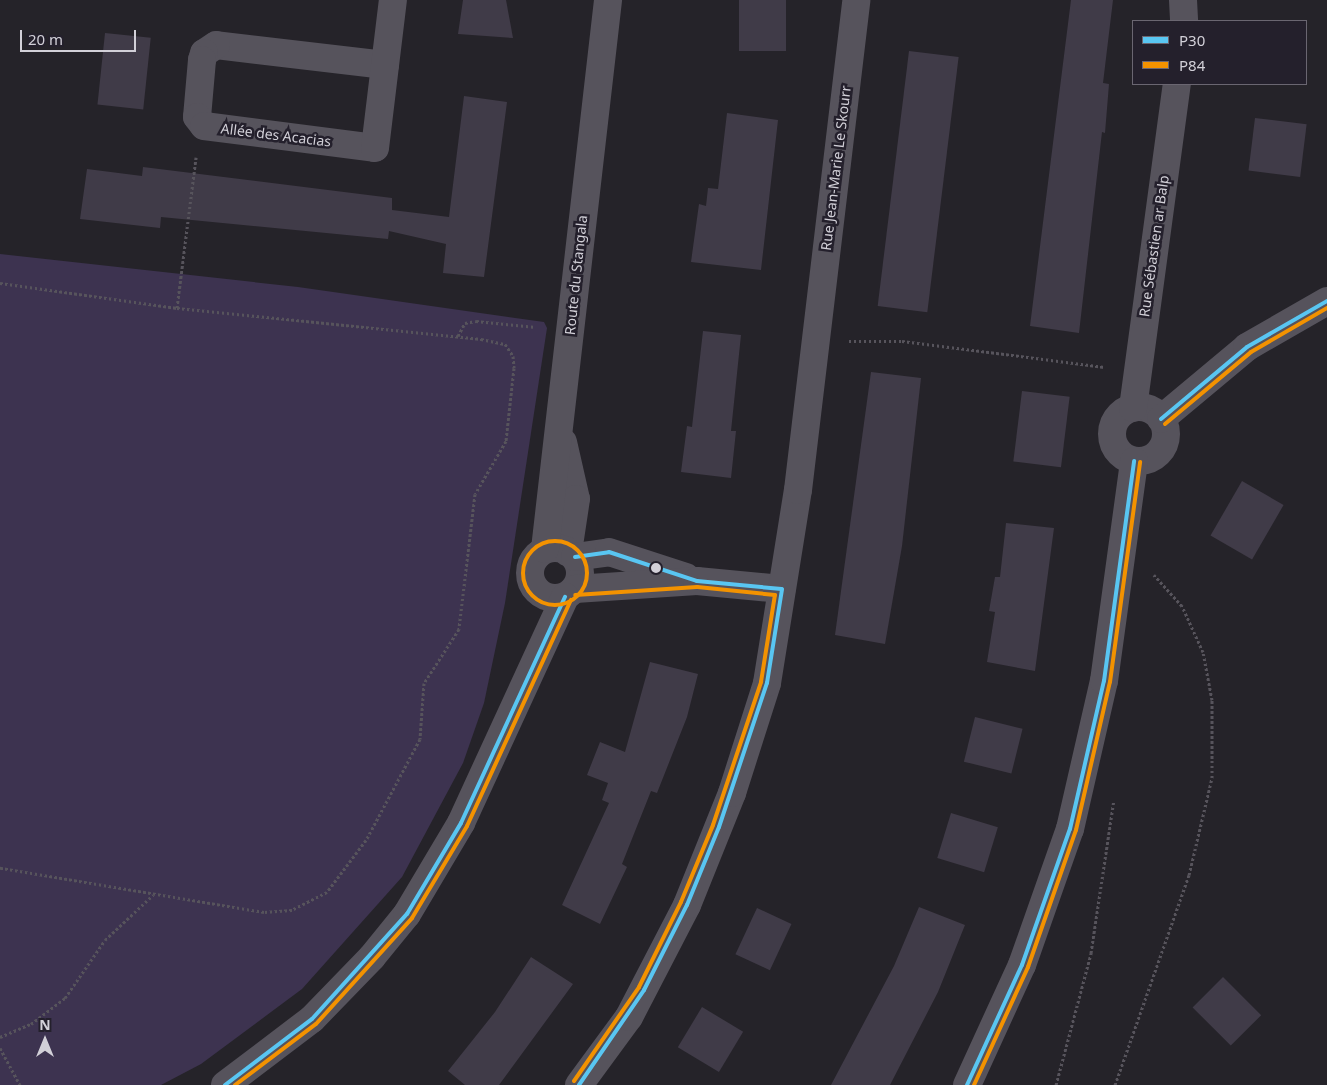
<!DOCTYPE html>
<html>
<head>
<meta charset="utf-8">
<style>
  body { margin:0 }
  #map { position:relative; width:1327px; height:1085px; overflow:hidden; background:#252329; font-family:"Noto Sans",sans-serif }
  div>[style] { position:absolute }
  .green>* { inset:0; background:#3d3350 }
  .building>* { inset:0; background:#403b48; transform-origin:0 0 }
  .path>* { height:3px; margin-top:-1.5px; transform-origin:0; background:repeating-linear-gradient(90deg,#57545c 0 2.5px,transparent 0 5px) }
  .street>* { height:28px; margin:-14px; padding:0 14px; transform-origin:14px; border-radius:14px; background:#56535c }
  .street>.ring { margin:-14px; padding:0; box-sizing:content-box; background:none; border:28px solid #56535c; border-radius:50% }
  .bus-1>* { height:4px; margin:-2px; padding:0 2px; transform-origin:2px; border-radius:2px; background:#59c6f2 }
  .bus-2>* { height:4px; margin:-2px; padding:0 2px; transform-origin:2px; border-radius:2px; background:#f39200 }
  .bus-2>.ring { margin:-2px; padding:0; box-sizing:content-box; background:none; border:4px solid #f39200; border-radius:50% }
  .dots>* { width:14px; height:14px; translate:-50% -50%; box-sizing:border-box; border:2px solid #24202c; border-radius:50% }
  span { translate:-50% -50%; white-space:nowrap; text-align:center; line-height:1.15; -webkit-text-stroke:5px #24202c; paint-order:stroke }
  .street-label { font-size:14px; color:#d2d0d8 }
  .legend { position:absolute; left:1132px; top:20px; width:175px; height:65px; box-sizing:border-box; background:#24202c; border:1px solid #6a6671; margin:0; padding:6px 9px; list-style:none; font-size:15px; color:#d2d0d8 }
  .legend li { display:flex; align-items:center; gap:10px; height:25px }
  .legend b { width:25px; border:1px solid #6a6671 }
  .north { position:absolute; left:20px; top:1015px; width:50px; height:50px; -webkit-text-stroke:4px #24202c; paint-order:stroke; rotate:0deg; font-size:14px; font-weight:700; line-height:20px; text-align:center; color:#d2d0d8 }
  .north::after { content:''; display:block; margin:auto; width:18px; height:22px; background:#d2d0d8; clip-path:polygon(50% 0,100% 100%,50% 72%,0 100%) }
  .scale { position:absolute; left:20px; top:30px; width:116px; height:22px; box-sizing:border-box; border:2px solid #d2d0d8; border-top:0; padding-left:6px; font-size:15px; line-height:18px; white-space:nowrap; color:#d2d0d8; -webkit-text-stroke:4px #24202c; paint-order:stroke }
</style>
</head>
<body>
<div id="map">
  <div class="green">
    <i style="clip-path:polygon(0 254px,298px 287px,544px 322px,547px 328px,505px 603px,484px 703px,463px 763px,402px 877px,302px 989px,201px 1064px,161px 1085px,0 1085px)"></i>
  </div>
  <div class="building">
    <i style="clip-path:polygon(463px 0,506px 0,513px 38px,458px 34px)"></i>
    <i style="left:739px;top:0;width:47px;height:51px"></i>
    <i style="clip-path:polygon(1071px 0,1113px 0,1103px 83px,1109px 84px,1105px 133px,1102px 132px,1079px 333px,1030px 326px)"></i>
    <i style="left:105px;top:33px;width:46px;height:72px;rotate:6deg"></i>
    <i style="left:909px;top:51px;width:50px;height:257px;rotate:7deg"></i>
    <i style="clip-path:polygon(464px 96px,507px 102px,484px 277px,443px 273px,446px 244px,389px 231px,388px 239px,161px 217px,160px 228px,80px 219px,87px 169px,142px 176px,143px 167px,392px 198px,392px 210px,449px 217px)"></i>
    <i style="clip-path:polygon(727px 113px,778px 120px,761px 270px,691px 262px,699px 204px,706px 206px,708px 188px,718px 189px)"></i>
    <i style="left:1255px;top:118px;width:52px;height:53px;rotate:7deg"></i>
    <i style="clip-path:polygon(703px 331px,741px 335px,731px 431px,736px 431px,731px 478px,681px 472px,687px 426px,692px 427px)"></i>
    <i style="clip-path:polygon(871px 372px,921px 378px,902px 546px,885px 644px,835px 635px)"></i>
    <i style="left:1022px;top:391px;width:48px;height:71px;rotate:7deg"></i>
    <i style="left:1242px;top:481px;width:48px;height:63px;rotate:30deg"></i>
    <i style="clip-path:polygon(1006px 523px,1054px 528px,1035px 671px,987px 662px,995px 612px,989px 611px,995px 577px,1000px 577px)"></i>
    <i style="clip-path:polygon(650px 662px,698px 674px,687px 717px,657px 793px,651px 791px,622px 864px,627px 867px,600px 924px,562px 905px,609px 803px,602px 800px,608px 783px,587px 775px,600px 742px,625px 752px)"></i>
    <i style="left:975px;top:717px;width:49px;height:46px;rotate:14deg"></i>
    <i style="left:951px;top:813px;width:49px;height:47px;rotate:17deg"></i>
    <i style="clip-path:polygon(919px 907px,965px 925px,938px 992px,890px 1085px,831px 1085px,894px 966px)"></i>
    <i style="left:757px;top:908px;width:38px;height:51px;rotate:25deg"></i>
    <i style="clip-path:polygon(531px 957px,573px 984px,499px 1085px,465px 1085px,448px 1071px,495px 1012px)"></i>
    <i style="left:1223px;top:977px;width:54px;height:43px;rotate:45deg"></i>
    <i style="left:702px;top:1007px;width:48px;height:47px;rotate:31deg"></i>
  </div>
  <div class="path">
    <i style="left:0;top:283px;width:179px;rotate:8deg"></i>
    <i style="left:177px;top:308px;width:306px;rotate:5.8deg"></i>
    <i style="left:481px;top:339px;width:25px;rotate:12deg"></i>
    <i style="left:505px;top:344px;width:14px;rotate:56deg"></i>
    <i style="left:513px;top:356px;width:12px;rotate:85deg"></i>
    <i style="left:514px;top:368px;width:73px;rotate:96.3deg"></i>
    <i style="left:506px;top:441px;width:61px;rotate:120.3deg"></i>
    <i style="left:475px;top:494px;width:136px;rotate:96.8deg"></i>
    <i style="left:459px;top:629px;width:64px;rotate:122.9deg"></i>
    <i style="left:424px;top:683px;width:56px;rotate:94.1deg"></i>
    <i style="left:420px;top:739px;width:115px;rotate:118.1deg"></i>
    <i style="left:366px;top:840px;width:65px;rotate:126.9deg"></i>
    <i style="left:327px;top:892px;width:39px;rotate:153deg"></i>
    <i style="left:292px;top:910px;width:28px;rotate:176deg"></i>
    <i style="left:264px;top:912px;width:268px;rotate:-170.5deg"></i>
    <i style="left:177px;top:308px;width:152px;rotate:-82.8deg"></i>
    <i style="left:458px;top:336px;width:15px;rotate:-62deg"></i>
    <i style="left:465px;top:323px;width:11px;rotate:-10deg"></i>
    <i style="left:476px;top:321px;width:60px;rotate:5.7deg"></i>
    <i style="left:849px;top:341px;width:53px"></i>
    <i style="left:902px;top:341px;width:204px;rotate:7.3deg"></i>
    <i style="left:0;top:1037px;width:34px;rotate:-23deg"></i>
    <i style="left:31px;top:1024px;width:43px;rotate:-37.4deg"></i>
    <i style="left:65px;top:998px;width:70px;rotate:-55.4deg"></i>
    <i style="left:105px;top:940px;width:66px;rotate:-43.2deg"></i>
    <i style="left:0;top:1048px;width:42px;rotate:61.6deg"></i>
    <i style="left:1056px;top:1085px;width:137px;rotate:-75.1deg"></i>
    <i style="left:1091px;top:953px;width:155px;rotate:-81.5deg"></i>
    <i style="left:1115px;top:1085px;width:223px;rotate:-70.6deg"></i>
    <i style="left:1189px;top:875px;width:100px;rotate:-76.7deg"></i>
    <i style="left:1212px;top:778px;width:78px;rotate:-90deg"></i>
    <i style="left:1212px;top:700px;width:49px;rotate:-100.6deg"></i>
    <i style="left:1203px;top:652px;width:51px;rotate:-114.5deg"></i>
    <i style="left:1182px;top:606px;width:42px;rotate:-132.1deg"></i>
  </div>
  <div class="street">
    <i style="left:1183px;top:0;width:21px;rotate:87deg"></i>
    <i style="left:385px;top:65px;width:170px;rotate:-173.3deg"></i>
    <i style="left:216px;top:45px;width:14px;rotate:146deg"></i>
    <i style="left:204px;top:53px;width:7px;rotate:106deg"></i>
    <i style="left:202px;top:60px;width:57px;rotate:95deg"></i>
    <i style="left:197px;top:117px;width:11px;rotate:52deg"></i>
    <i style="left:204px;top:126px;width:172px;rotate:7.3deg"></i>
    <i style="left:375px;top:148px;width:149px;rotate:-83.1deg"></i>
    <i class="ring" style="left:1112px;top:407px;width:26px;height:26px"></i>
    <i style="left:1133px;top:408px;width:327px;rotate:-82.3deg"></i>
    <i style="left:1161px;top:419px;width:112px;rotate:-39.9deg"></i>
    <i style="left:1247px;top:347px;width:92px;rotate:-29.9deg"></i>
    <i style="left:563px;top:442px;width:58px;rotate:77.2deg"></i>
    <i style="left:576px;top:499px;width:54px;rotate:98.6deg"></i>
    <i class="ring" style="left:530px;top:548px;width:22px;height:22px"></i>
    <i style="left:545px;top:549px;width:553px;rotate:-83.45deg"></i>
    <i style="left:575px;top:557px;width:34px;rotate:-8deg"></i>
    <i style="left:609px;top:552px;width:81px;rotate:18deg"></i>
    <i style="left:575px;top:589px;width:122px;rotate:-3.8deg"></i>
    <i style="left:697px;top:581px;width:85px;rotate:5.4deg"></i>
    <i style="left:225px;top:1085px;width:109px;rotate:-37.2deg"></i>
    <i style="left:312px;top:1019px;width:86px;rotate:-45.9deg"></i>
    <i style="left:372px;top:957px;width:55px;rotate:-50.9deg"></i>
    <i style="left:407px;top:914px;width:106px;rotate:-59.3deg"></i>
    <i style="left:461px;top:823px;width:249px;rotate:-65.3deg"></i>
    <i style="left:579px;top:1085px;width:84px;rotate:-53.7deg"></i>
    <i style="left:629px;top:1017px;width:126px;rotate:-62.6deg"></i>
    <i style="left:687px;top:905px;width:121px;rotate:-68.1deg"></i>
    <i style="left:732px;top:793px;width:115px;rotate:-72.3deg"></i>
    <i style="left:767px;top:683px;width:195px;rotate:-80.9deg"></i>
    <i style="left:798px;top:490px;width:493px;rotate:-83.2deg"></i>
    <i style="left:967px;top:1085px;width:132px;rotate:-65.4deg"></i>
    <i style="left:1022px;top:965px;width:144px;rotate:-70.6deg"></i>
    <i style="left:1070px;top:829px;width:152px;rotate:-77.1deg"></i>
    <i style="left:1104px;top:681px;width:222px;rotate:-82.2deg"></i>
  </div>
  <div class="bus-1">
    <i style="left:1161px;top:419px;width:112px;rotate:-39.9deg"></i>
    <i style="left:1247px;top:347px;width:92px;rotate:-29.9deg"></i>
    <i style="left:575px;top:557px;width:34px;rotate:-8deg"></i>
    <i style="left:609px;top:552px;width:93px;rotate:18.2deg"></i>
    <i style="left:697px;top:581px;width:85px;rotate:5.4deg"></i>
    <i style="left:225px;top:1085px;width:109px;rotate:-37.2deg"></i>
    <i style="left:312px;top:1019px;width:142px;rotate:-47.9deg"></i>
    <i style="left:407px;top:914px;width:106px;rotate:-59.3deg"></i>
    <i style="left:461px;top:823px;width:249px;rotate:-65.3deg"></i>
    <i style="left:579px;top:1085px;width:115px;rotate:-55.6deg"></i>
    <i style="left:644px;top:990px;width:95px;rotate:-63.2deg"></i>
    <i style="left:687px;top:905px;width:84px;rotate:-67.7deg"></i>
    <i style="left:719px;top:827px;width:152px;rotate:-71.6deg"></i>
    <i style="left:767px;top:683px;width:95px;rotate:-80.9deg"></i>
    <i style="left:967px;top:1085px;width:132px;rotate:-65.4deg"></i>
    <i style="left:1022px;top:965px;width:144px;rotate:-70.6deg"></i>
    <i style="left:1070px;top:829px;width:152px;rotate:-77.1deg"></i>
    <i style="left:1104px;top:681px;width:222px;rotate:-82.2deg"></i>
  </div>
  <div class="bus-2">
    <i style="left:1165px;top:424px;width:112px;rotate:-39.9deg"></i>
    <i style="left:1251px;top:352px;width:88px;rotate:-30.1deg"></i>
    <i class="ring" style="left:523px;top:541px;width:60px;height:60px"></i>
    <i style="left:574px;top:1081px;width:114px;rotate:-55.3deg"></i>
    <i style="left:639px;top:987px;width:95px;rotate:-63.7deg"></i>
    <i style="left:681px;top:902px;width:83px;rotate:-67.4deg"></i>
    <i style="left:713px;top:825px;width:151px;rotate:-71.4deg"></i>
    <i style="left:761px;top:682px;width:88px;rotate:-80.9deg"></i>
    <i style="left:775px;top:595px;width:78px;rotate:-174.1deg"></i>
    <i style="left:697px;top:587px;width:122px;rotate:176.2deg"></i>
    <i style="left:235px;top:1085px;width:101px;rotate:-37deg"></i>
    <i style="left:316px;top:1024px;width:143px;rotate:-47.8deg"></i>
    <i style="left:412px;top:918px;width:107px;rotate:-59.1deg"></i>
    <i style="left:467px;top:826px;width:249px;rotate:-65.3deg"></i>
    <i style="left:974px;top:1085px;width:130px;rotate:-65.4deg"></i>
    <i style="left:1028px;top:967px;width:145px;rotate:-70.7deg"></i>
    <i style="left:1076px;top:830px;width:152px;rotate:-77.1deg"></i>
    <i style="left:1110px;top:682px;width:222px;rotate:-82.2deg"></i>
  </div>
  <div class="dots">
    <i style="left:656px;top:568px;background:#d2d0d8"></i>
  </div>
  <div class="street-label">
    <span style="left:276px;top:135px;rotate:7deg">Allée des Acacias</span>
    <span style="left:836px;top:168px;rotate:-83deg">Rue Jean-Marie Le Skourr</span>
    <span style="left:1154px;top:246px;rotate:-82deg">Rue Sébastien ar Balp</span>
    <span style="left:576px;top:275px;rotate:-84deg">Route du Stangala</span>
  </div>
  <ul class="legend">
  <li><b style="height:6px;background:#59c6f2"></b>P30</li>
  <li><b style="height:6px;background:#f39200"></b>P84</li>
  </ul>
  <div class="north">N</div>
  <div class="scale">20 m</div>
</div>
</body>
</html>
